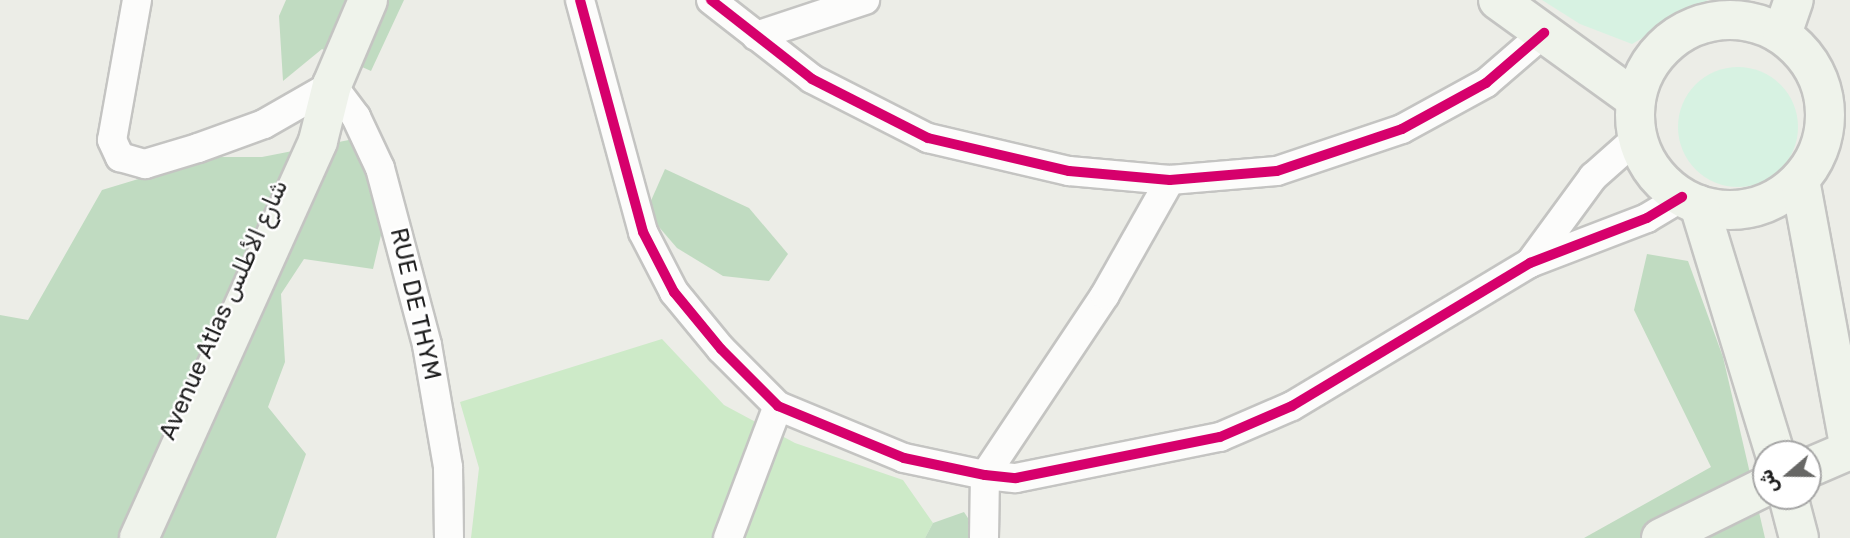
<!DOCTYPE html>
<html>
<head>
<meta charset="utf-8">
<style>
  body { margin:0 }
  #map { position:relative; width:1850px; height:538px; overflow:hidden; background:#ecede7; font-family:Rubik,Vazirmatn,sans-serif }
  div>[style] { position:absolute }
  .grass>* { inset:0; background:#cdeac8 }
  .forest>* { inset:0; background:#c0dbc1 }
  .park>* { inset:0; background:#d7f2e2 }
  .round { border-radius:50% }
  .roads { filter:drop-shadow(2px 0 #c4c4c2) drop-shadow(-2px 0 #c4c4c2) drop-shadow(0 2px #c4c4c2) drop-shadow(0 -2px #c4c4c2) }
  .street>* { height:28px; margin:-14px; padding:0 14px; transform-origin:14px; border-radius:14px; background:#fcfcfb }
  .secondary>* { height:38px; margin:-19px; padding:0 19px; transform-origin:19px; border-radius:19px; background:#eff3eb }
  .secondary>.ring { margin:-19px; padding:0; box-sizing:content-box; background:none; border:38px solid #eff3eb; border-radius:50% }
  .cycleway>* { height:10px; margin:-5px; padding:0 5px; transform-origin:5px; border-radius:5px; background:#d6006c }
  span { translate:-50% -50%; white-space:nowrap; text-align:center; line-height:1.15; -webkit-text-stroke:5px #fff; paint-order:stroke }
  .street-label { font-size:24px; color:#1f1f1f }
  .north { position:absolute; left:1752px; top:440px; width:70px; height:70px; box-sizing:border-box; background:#fff; border:2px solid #a5a5a5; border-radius:50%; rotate:250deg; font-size:19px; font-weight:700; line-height:28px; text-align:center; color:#1f1f1f }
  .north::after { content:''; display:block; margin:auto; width:24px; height:32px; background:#676765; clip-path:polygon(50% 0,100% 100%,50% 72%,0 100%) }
</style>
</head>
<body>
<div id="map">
  <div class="grass">
    <i style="clip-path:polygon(662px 339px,724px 405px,795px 443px,903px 480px,933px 523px,925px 538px,471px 538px,479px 468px,460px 402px)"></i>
  </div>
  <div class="forest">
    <i style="clip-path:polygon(286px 0,404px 0,371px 71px,322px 49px,283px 81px,279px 16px)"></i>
    <i style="clip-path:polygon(354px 139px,386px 214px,373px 269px,304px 259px,281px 294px,285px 362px,268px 407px,306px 454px,276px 538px,0 538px,0 315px,28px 320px,102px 190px,211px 157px,262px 157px)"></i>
    <i style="clip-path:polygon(665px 169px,749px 208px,788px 254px,769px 281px,723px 276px,677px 248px,646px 212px)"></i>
    <i style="clip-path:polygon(1647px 254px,1688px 261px,1723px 357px,1765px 538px,1584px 538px,1711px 467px,1634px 310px)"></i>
    <i style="clip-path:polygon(964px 512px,981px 538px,925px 538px,933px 523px)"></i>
  </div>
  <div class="park">
    <i style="clip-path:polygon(1542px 0,1708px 0,1632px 44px,1580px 24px)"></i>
    <i class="round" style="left:1678px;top:67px;width:120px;height:120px"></i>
  </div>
  <div class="roads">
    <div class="street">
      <i style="left:137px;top:0;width:142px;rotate:100.1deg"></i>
      <i style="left:112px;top:140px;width:19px;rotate:65deg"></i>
      <i style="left:120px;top:157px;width:26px;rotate:16deg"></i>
      <i style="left:145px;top:164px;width:55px;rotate:-16.8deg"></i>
      <i style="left:198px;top:148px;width:70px;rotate:-20deg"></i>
      <i style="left:264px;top:124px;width:78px;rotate:-29.8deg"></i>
      <i style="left:332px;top:85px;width:40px;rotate:53deg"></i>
      <i style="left:356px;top:117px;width:56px;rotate:64.8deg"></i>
      <i style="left:380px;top:168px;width:183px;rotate:75.1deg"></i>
      <i style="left:427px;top:345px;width:124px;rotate:80.2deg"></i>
      <i style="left:448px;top:467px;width:71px;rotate:89.2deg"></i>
      <i style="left:580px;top:0;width:240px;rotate:74.8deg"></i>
      <i style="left:643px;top:232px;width:68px;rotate:62.7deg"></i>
      <i style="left:674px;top:292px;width:74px;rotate:50.5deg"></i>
      <i style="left:721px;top:349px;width:81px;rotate:45deg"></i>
      <i style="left:778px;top:406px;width:136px;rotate:22.4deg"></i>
      <i style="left:904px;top:458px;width:83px;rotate:11.9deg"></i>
      <i style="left:985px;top:475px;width:31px;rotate:6deg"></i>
      <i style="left:1016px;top:478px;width:208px;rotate:-11.4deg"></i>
      <i style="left:1220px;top:437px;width:78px;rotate:-23.3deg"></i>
      <i style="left:1292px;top:406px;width:278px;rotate:-31deg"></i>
      <i style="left:1530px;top:263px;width:125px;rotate:-21deg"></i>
      <i style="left:1647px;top:218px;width:41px;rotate:-31deg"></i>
      <i style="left:711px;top:0;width:128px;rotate:38deg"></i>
      <i style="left:812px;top:79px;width:130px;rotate:27deg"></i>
      <i style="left:928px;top:138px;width:145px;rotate:13.2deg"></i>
      <i style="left:1069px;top:171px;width:101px;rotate:5.1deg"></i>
      <i style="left:1170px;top:180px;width:107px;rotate:-4.8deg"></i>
      <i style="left:1277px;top:171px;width:132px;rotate:-18.6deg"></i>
      <i style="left:1402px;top:129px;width:96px;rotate:-28.7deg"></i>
      <i style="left:1486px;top:83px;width:77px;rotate:-40.8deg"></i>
      <i style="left:756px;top:36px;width:115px;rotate:-18.3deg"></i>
      <i style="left:1530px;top:263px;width:107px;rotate:-53.8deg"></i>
      <i style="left:1593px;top:177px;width:60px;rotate:-41.6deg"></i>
      <i style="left:728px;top:538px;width:141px;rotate:-69.3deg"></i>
      <i style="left:984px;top:538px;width:63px;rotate:-89.1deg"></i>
      <i style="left:985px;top:475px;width:216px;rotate:-56.3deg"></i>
      <i style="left:1105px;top:295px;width:132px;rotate:-60.5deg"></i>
    </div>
    <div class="secondary">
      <i style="left:1498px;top:0;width:170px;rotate:35.9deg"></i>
      <i class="ring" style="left:1635px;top:20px;width:152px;height:152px"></i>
      <i style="left:1782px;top:34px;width:36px;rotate:-71deg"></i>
      <i style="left:1800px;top:180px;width:276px;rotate:79.5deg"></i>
      <i style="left:1699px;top:205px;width:260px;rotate:73deg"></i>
      <i style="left:1808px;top:468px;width:46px;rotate:-23.2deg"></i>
      <i style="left:1788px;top:496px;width:43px;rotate:75.3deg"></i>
      <i style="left:139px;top:538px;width:435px;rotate:-65.7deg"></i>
      <i style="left:318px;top:141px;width:58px;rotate:-76deg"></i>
      <i style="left:332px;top:85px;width:92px;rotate:-67deg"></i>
      <i style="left:1661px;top:538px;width:117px;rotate:-26.3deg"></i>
    </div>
  </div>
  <div class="cycleway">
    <i style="left:580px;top:0;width:240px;rotate:74.8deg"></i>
    <i style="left:643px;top:232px;width:68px;rotate:62.7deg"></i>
    <i style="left:674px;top:292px;width:74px;rotate:50.5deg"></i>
    <i style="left:721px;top:349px;width:81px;rotate:45deg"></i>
    <i style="left:778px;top:406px;width:136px;rotate:22.4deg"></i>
    <i style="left:904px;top:458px;width:83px;rotate:11.9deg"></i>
    <i style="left:985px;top:475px;width:31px;rotate:6deg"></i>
    <i style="left:1016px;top:478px;width:208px;rotate:-11.4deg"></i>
    <i style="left:1220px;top:437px;width:78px;rotate:-23.3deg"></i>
    <i style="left:1292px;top:406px;width:278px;rotate:-31deg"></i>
    <i style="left:1530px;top:263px;width:125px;rotate:-21deg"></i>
    <i style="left:1647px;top:218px;width:41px;rotate:-31deg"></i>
    <i style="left:711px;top:0;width:128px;rotate:38deg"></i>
    <i style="left:812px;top:79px;width:130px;rotate:27deg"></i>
    <i style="left:928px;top:138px;width:145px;rotate:13.2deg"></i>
    <i style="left:1069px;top:171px;width:101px;rotate:5.1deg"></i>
    <i style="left:1170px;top:180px;width:107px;rotate:-4.8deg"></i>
    <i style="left:1277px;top:171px;width:132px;rotate:-18.6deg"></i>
    <i style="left:1402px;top:129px;width:96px;rotate:-28.7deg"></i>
    <i style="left:1486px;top:83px;width:77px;rotate:-40.8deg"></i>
  </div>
  <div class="street-label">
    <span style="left:415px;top:304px;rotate:77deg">RUE DE THYM</span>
    <span style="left:224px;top:310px;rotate:-66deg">Avenue Atlas شارع الأطلس</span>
  </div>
  <div class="north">ش</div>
</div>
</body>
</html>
